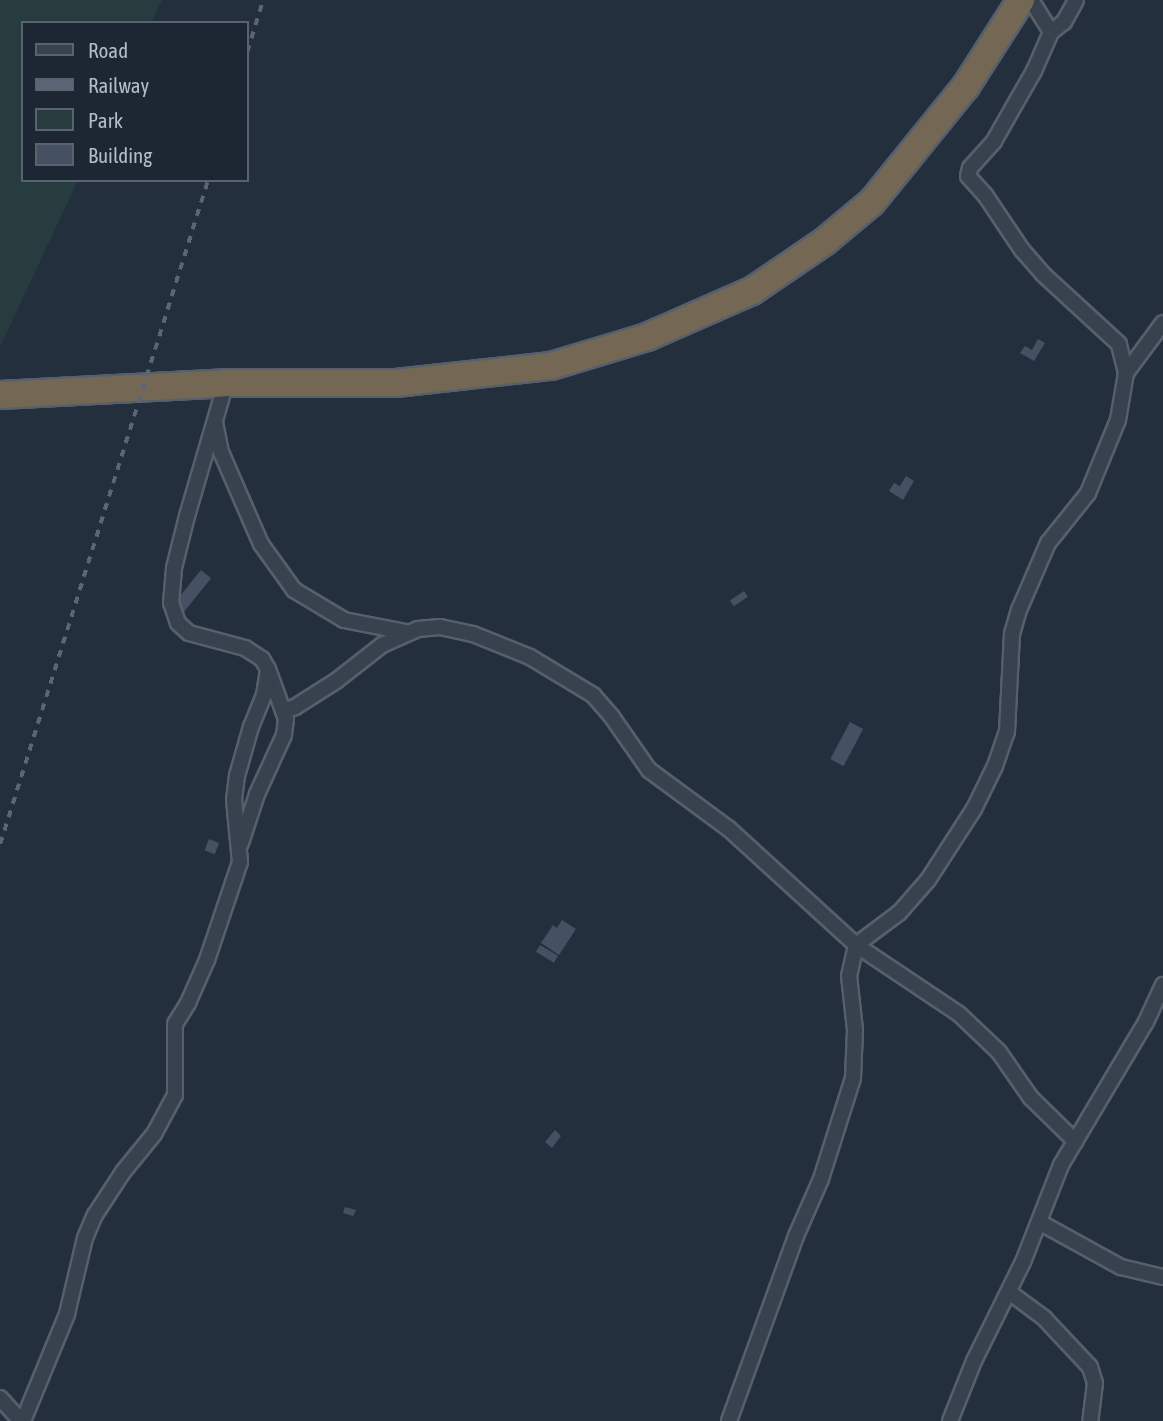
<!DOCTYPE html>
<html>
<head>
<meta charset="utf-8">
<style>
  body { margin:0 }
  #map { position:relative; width:1163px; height:1421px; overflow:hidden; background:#242f3e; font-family:"Asap Condensed",sans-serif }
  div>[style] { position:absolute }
  .green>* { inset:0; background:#263c3f }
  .building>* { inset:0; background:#455162; transform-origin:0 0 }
  .roads { filter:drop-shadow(2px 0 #565f6c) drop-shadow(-2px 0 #565f6c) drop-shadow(0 2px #565f6c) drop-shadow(0 -2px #565f6c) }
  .street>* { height:14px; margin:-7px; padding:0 7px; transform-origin:7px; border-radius:7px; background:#38414e }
  .highway>* { height:26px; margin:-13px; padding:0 13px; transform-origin:13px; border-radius:13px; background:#746855 }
  .rail>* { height:3.5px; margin-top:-1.75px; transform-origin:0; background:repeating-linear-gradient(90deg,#5a6575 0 7px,transparent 0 14px) }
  span { translate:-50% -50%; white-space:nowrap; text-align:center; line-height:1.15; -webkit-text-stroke:5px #1d2633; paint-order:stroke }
  .legend { position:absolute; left:21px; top:21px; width:228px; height:161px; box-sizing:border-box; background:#1d2633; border:2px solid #59626f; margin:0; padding:9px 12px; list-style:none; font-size:21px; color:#b4bcc9 }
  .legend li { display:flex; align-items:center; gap:14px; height:35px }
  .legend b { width:35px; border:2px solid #59626f }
</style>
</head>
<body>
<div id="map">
  <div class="green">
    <i style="clip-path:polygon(0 0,162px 0,151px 23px,23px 23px,23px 180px,78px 180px,0 347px)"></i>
  </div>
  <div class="building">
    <i style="clip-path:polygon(1038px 339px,1045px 343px,1034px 361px,1020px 353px,1025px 346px,1032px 350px)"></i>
    <i style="clip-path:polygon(906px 476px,914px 481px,903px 500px,889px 491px,894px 483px,900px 486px)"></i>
    <i style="left:201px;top:570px;width:13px;height:44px;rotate:39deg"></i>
    <i style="left:744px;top:591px;width:7px;height:17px;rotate:56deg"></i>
    <i style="left:850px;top:722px;width:15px;height:42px;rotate:28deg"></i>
    <i style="left:209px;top:839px;width:11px;height:12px;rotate:22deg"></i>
    <i style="clip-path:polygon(562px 920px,576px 929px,559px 955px,541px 943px,553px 925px,557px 928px)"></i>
    <i style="left:540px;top:945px;width:21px;height:8px;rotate:31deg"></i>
    <i style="clip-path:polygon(555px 1130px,561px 1136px,552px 1148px,545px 1142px)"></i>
    <i style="clip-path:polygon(345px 1207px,356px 1210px,353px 1216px,343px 1213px)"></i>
  </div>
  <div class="roads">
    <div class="street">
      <i style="left:1031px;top:0;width:38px;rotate:58deg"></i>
      <i style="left:1126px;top:373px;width:62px;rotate:-53.5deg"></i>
      <i style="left:215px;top:422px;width:31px;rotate:79deg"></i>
      <i style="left:221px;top:452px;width:100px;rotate:66.5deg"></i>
      <i style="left:261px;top:544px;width:57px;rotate:54.3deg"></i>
      <i style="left:294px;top:590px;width:58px;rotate:31deg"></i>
      <i style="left:344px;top:620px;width:62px;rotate:11.1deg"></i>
      <i style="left:283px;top:711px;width:13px;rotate:-18deg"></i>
      <i style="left:295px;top:707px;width:49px;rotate:-32.4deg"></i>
      <i style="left:336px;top:681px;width:58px;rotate:-38deg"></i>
      <i style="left:382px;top:645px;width:39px;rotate:-24deg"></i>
      <i style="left:418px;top:629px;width:22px;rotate:-5deg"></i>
      <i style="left:440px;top:627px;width:34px;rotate:12deg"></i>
      <i style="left:473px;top:634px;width:61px;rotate:22deg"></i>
      <i style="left:530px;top:657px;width:74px;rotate:31.1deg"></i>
      <i style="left:593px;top:695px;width:29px;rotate:49deg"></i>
      <i style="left:612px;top:717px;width:65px;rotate:55.1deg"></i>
      <i style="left:649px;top:770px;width:99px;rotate:36.4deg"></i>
      <i style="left:729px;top:829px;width:172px;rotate:42.4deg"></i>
      <i style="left:856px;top:945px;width:124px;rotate:33.8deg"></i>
      <i style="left:959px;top:1014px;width:55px;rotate:43.5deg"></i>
      <i style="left:999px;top:1052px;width:56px;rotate:55.2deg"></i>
      <i style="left:1031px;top:1098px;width:62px;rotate:44.3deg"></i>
      <i style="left:241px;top:843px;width:52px;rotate:-71.9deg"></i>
      <i style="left:257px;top:794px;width:65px;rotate:-65.4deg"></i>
      <i style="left:284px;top:735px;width:16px;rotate:-83deg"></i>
      <i style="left:286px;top:719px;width:50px;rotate:-109.9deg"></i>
      <i style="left:1039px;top:1222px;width:94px;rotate:28.8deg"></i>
      <i style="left:1121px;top:1267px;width:43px;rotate:13.4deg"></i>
      <i style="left:1009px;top:1292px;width:44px;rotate:36.6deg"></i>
      <i style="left:1044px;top:1318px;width:67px;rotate:46.8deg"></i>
      <i style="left:1090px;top:1367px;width:17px;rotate:73deg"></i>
      <i style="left:1095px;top:1383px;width:38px;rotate:97deg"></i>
      <i style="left:0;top:1398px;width:31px;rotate:48deg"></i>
      <i style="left:23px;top:1421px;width:116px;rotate:-67.6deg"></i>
      <i style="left:67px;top:1314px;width:78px;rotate:-76.7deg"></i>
      <i style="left:85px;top:1238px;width:25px;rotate:-67deg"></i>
      <i style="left:95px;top:1215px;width:51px;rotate:-56.9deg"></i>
      <i style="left:123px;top:1172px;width:49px;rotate:-50.8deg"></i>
      <i style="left:154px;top:1134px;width:44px;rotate:-61.7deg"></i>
      <i style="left:175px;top:1095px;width:71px;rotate:-90deg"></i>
      <i style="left:175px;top:1024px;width:25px;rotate:-58deg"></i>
      <i style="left:188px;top:1003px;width:47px;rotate:-66.2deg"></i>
      <i style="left:207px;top:960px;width:103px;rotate:-71.4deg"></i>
      <i style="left:240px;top:862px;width:62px;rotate:-95.5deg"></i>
      <i style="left:234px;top:800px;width:24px;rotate:-83deg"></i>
      <i style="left:237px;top:776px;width:51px;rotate:-74.1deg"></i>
      <i style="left:251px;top:727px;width:35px;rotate:-68deg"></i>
      <i style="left:264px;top:695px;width:26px;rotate:-81deg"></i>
      <i style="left:268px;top:669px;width:12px;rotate:-121deg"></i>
      <i style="left:262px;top:659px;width:20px;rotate:-147deg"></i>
      <i style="left:245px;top:648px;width:58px;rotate:-165deg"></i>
      <i style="left:189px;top:633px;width:15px;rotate:-138deg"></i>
      <i style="left:178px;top:623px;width:21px;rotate:-109deg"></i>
      <i style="left:171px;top:603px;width:35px;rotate:-85deg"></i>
      <i style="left:174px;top:568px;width:54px;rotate:-76deg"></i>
      <i style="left:187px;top:516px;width:139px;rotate:-73.7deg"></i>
      <i style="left:729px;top:1421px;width:197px;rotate:-70.1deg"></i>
      <i style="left:796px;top:1236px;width:62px;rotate:-66.3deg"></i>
      <i style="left:821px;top:1179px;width:106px;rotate:-72.4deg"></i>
      <i style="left:853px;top:1078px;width:48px;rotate:-87.6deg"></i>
      <i style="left:855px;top:1030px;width:54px;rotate:-96.3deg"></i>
      <i style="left:849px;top:976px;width:32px;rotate:-77deg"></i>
      <i style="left:856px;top:945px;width:54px;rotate:-36.7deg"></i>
      <i style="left:899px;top:913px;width:44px;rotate:-48.7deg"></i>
      <i style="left:928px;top:880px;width:85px;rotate:-57.1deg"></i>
      <i style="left:974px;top:809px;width:48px;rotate:-64deg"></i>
      <i style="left:995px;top:766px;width:36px;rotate:-71deg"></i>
      <i style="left:1007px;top:732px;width:98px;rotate:-87.1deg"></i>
      <i style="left:1012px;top:634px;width:25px;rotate:-74deg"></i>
      <i style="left:1019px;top:610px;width:73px;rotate:-66.6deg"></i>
      <i style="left:1048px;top:543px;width:64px;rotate:-51.3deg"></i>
      <i style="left:1088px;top:493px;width:79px;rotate:-67.7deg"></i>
      <i style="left:1118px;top:420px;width:48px;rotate:-80.3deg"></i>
      <i style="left:1126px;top:373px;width:30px;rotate:-104deg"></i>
      <i style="left:1119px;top:344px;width:103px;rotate:-137.4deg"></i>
      <i style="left:1043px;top:274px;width:32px;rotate:-131deg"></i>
      <i style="left:1022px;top:250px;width:66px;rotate:-123.9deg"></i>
      <i style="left:985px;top:195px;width:25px;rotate:-132deg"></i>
      <i style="left:968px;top:176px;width:8px;rotate:-76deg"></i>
      <i style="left:970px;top:168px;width:36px;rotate:-48deg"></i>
      <i style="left:994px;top:141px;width:81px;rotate:-60.3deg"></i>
      <i style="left:1034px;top:71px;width:43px;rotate:-66.4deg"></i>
      <i style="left:1051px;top:32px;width:16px;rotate:-38deg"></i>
      <i style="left:1064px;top:22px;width:25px;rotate:-61deg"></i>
      <i style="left:950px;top:1421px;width:65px;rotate:-68.2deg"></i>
      <i style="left:974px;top:1361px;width:110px;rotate:-63.7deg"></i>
      <i style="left:1023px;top:1262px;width:104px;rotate:-68.6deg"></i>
      <i style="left:1061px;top:1165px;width:166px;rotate:-59.3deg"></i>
      <i style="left:1146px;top:1022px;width:41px;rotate:-65.3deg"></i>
    </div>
    <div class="highway">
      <i style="left:0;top:395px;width:226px;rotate:-3deg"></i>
      <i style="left:226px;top:383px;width:170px"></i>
      <i style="left:396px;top:383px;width:156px;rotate:-6.3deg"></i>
      <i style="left:551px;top:366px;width:100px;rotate:-16.8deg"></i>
      <i style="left:647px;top:337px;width:115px;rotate:-23.7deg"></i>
      <i style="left:752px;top:291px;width:87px;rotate:-34.2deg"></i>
      <i style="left:824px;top:242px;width:62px;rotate:-39.8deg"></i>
      <i style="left:872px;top:202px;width:149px;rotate:-51deg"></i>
      <i style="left:966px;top:86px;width:102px;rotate:-57.4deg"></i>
    </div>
  </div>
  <div class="rail">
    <i style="left:247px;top:52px;width:54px;rotate:-72.9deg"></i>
    <i style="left:0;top:844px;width:696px;rotate:-72.61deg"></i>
  </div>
  <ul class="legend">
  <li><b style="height:9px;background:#38414e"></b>Road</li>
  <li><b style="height:9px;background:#5a6575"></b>Railway</li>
  <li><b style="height:19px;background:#263c3f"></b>Park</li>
  <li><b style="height:19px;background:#455162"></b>Building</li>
  </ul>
</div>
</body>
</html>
